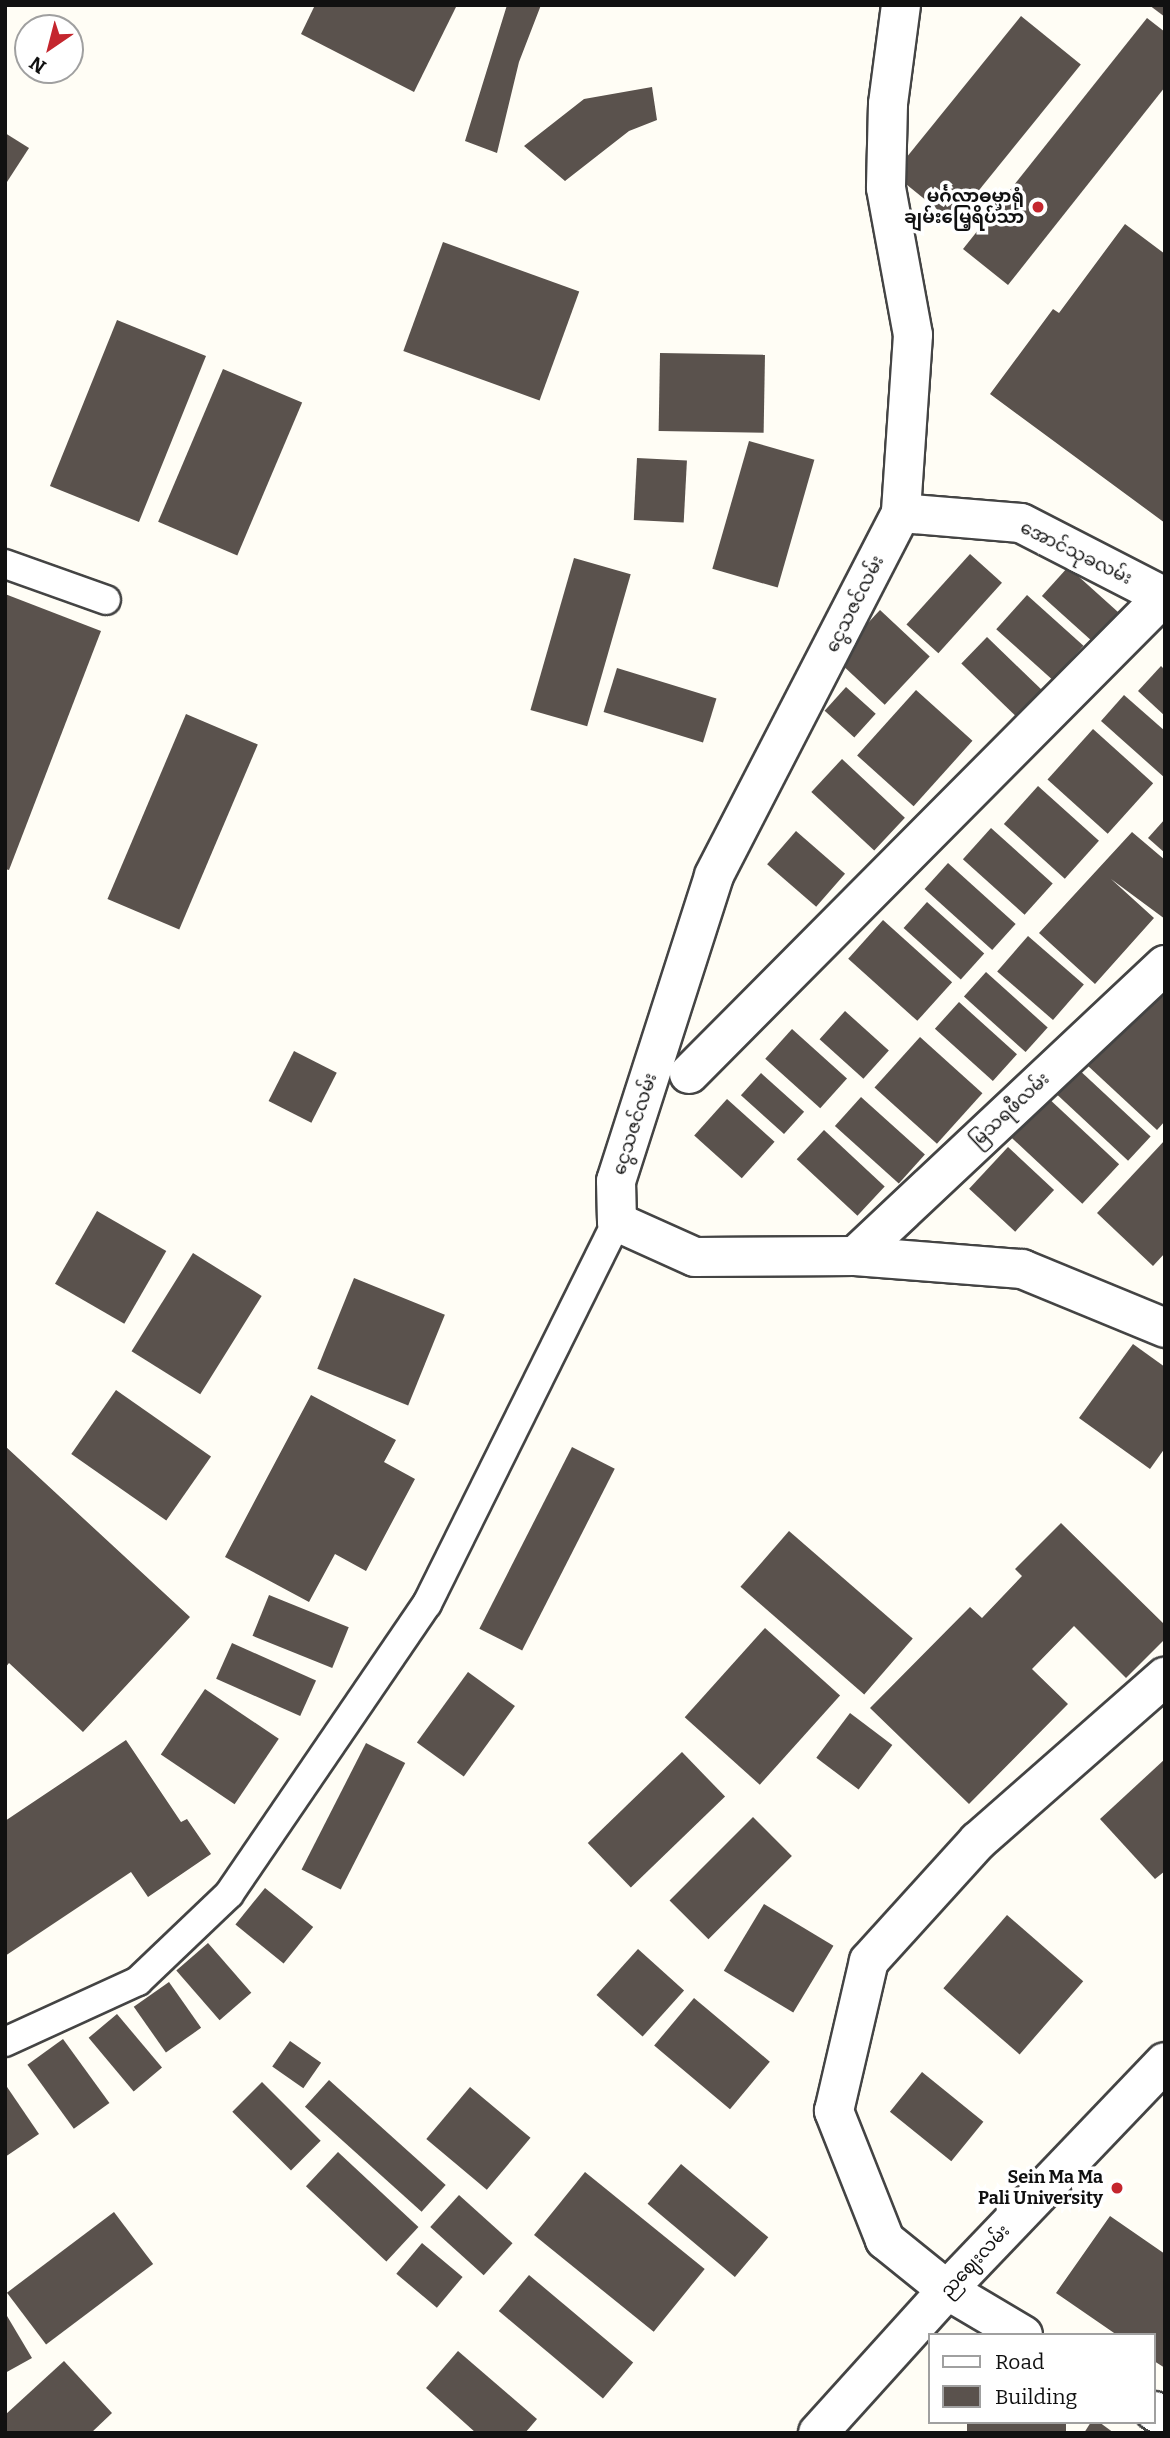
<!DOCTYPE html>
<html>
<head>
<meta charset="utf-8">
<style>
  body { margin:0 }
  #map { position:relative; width:1170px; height:2438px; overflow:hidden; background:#fffdf5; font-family:Bitter,"Noto Sans Myanmar",serif }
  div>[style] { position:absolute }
  .building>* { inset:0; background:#5a524d; transform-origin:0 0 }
  .roads { filter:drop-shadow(2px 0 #444) drop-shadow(-2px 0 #444) drop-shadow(0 2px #444) drop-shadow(0 -2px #444) }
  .service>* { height:28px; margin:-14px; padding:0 14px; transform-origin:14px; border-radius:14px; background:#fff }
  .minor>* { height:38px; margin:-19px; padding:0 19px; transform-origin:19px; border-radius:19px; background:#fff }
  .dots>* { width:19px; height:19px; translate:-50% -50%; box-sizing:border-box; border:4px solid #fff; border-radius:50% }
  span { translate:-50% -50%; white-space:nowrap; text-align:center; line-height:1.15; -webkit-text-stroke:7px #fff; paint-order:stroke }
  .poi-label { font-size:18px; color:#111; font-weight:700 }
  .right { translate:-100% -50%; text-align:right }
  .street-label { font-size:18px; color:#111 }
  .frame { position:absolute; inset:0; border:7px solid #111; pointer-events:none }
  .legend { position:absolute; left:928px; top:2333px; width:228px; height:91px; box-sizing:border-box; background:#fff; border:2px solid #a0a0a0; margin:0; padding:9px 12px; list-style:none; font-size:21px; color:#111 }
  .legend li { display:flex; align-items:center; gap:14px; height:35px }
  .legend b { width:35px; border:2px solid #a0a0a0 }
  .north { position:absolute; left:14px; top:14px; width:70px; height:70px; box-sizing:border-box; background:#fff; border:2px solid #a0a0a0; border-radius:50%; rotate:215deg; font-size:19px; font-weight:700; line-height:28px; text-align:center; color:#111 }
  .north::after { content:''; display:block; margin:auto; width:24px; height:32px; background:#c4262e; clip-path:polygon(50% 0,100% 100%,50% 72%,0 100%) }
</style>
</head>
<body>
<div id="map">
  <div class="building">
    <i style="clip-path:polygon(315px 5px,457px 5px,414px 92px,301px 34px)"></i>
    <i style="clip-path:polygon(507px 5px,541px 5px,519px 62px,497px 153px,465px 141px)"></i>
    <i style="clip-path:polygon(1149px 5px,1165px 5px,1165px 17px)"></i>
    <i style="left:1021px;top:16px;width:77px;height:203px;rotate:39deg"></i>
    <i style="clip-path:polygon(1147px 18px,1165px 32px,1165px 87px,1008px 285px,963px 249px)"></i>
    <i style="clip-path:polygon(652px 87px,657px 120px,629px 131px,565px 181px,524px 146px,584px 99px)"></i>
    <i style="clip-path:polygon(5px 133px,29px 148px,5px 185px)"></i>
    <i style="clip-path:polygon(1125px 224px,1165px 254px,1165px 523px,990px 394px,1053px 309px,1059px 313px)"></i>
    <i style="left:443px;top:242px;width:145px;height:116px;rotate:20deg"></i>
    <i style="left:117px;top:320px;width:96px;height:179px;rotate:22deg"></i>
    <i style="left:660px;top:353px;width:105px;height:78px;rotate:1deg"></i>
    <i style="left:223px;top:369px;width:86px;height:166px;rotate:23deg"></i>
    <i style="left:749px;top:441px;width:68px;height:133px;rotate:16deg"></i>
    <i style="left:637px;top:458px;width:50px;height:62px;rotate:3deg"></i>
    <i style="left:970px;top:554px;width:43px;height:95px;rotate:42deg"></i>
    <i style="left:574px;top:558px;width:59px;height:158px;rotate:16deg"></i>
    <i style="left:1068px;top:567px;width:77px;height:39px;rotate:42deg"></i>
    <i style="clip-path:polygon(5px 594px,101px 631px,9px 870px,5px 869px)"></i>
    <i style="left:1027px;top:595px;width:76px;height:46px;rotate:42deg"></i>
    <i style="left:880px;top:610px;width:68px;height:66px;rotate:43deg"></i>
    <i style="left:987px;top:637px;width:81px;height:37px;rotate:44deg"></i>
    <i style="clip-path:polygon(1161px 666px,1165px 670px,1165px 716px,1138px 691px)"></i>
    <i style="left:617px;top:668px;width:104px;height:46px;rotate:17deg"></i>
    <i style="left:846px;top:687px;width:40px;height:32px;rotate:42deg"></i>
    <i style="left:916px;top:690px;width:76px;height:88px;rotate:42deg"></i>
    <i style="clip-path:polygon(1124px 695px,1165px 731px,1165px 778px,1101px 721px)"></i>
    <i style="left:186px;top:714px;width:78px;height:201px;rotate:23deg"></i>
    <i style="left:1093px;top:729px;width:81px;height:68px;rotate:42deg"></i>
    <i style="left:842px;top:759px;width:86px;height:45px;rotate:43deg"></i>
    <i style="left:1038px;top:786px;width:82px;height:51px;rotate:42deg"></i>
    <i style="clip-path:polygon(1165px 819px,1165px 853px,1148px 838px)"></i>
    <i style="left:991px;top:828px;width:83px;height:42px;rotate:42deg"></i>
    <i style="left:796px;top:831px;width:65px;height:44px;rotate:41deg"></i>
    <i style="clip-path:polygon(1132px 832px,1165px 860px,1165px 919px,1111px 879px,1154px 918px,1095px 984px,1039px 933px)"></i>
    <i style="left:948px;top:863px;width:91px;height:35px;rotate:42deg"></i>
    <i style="left:927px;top:902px;width:77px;height:35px;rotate:42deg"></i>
    <i style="left:883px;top:920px;width:93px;height:52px;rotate:42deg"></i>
    <i style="left:1028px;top:936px;width:74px;height:47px;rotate:41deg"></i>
    <i style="left:986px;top:972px;width:83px;height:33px;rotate:42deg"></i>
    <i style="clip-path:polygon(1156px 991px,1165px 999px,1165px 1121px,1157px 1130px,1087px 1065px)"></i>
    <i style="left:959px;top:1002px;width:78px;height:36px;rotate:42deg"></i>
    <i style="left:845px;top:1011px;width:59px;height:38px;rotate:42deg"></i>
    <i style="left:792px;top:1029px;width:74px;height:40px;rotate:42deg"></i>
    <i style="left:920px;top:1037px;width:84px;height:68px;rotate:42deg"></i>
    <i style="left:294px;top:1051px;width:48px;height:56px;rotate:27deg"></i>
    <i style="left:1076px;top:1067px;width:102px;height:33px;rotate:43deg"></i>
    <i style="left:761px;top:1073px;width:58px;height:30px;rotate:42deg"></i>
    <i style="left:1046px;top:1096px;width:100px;height:54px;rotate:43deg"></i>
    <i style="left:861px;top:1097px;width:86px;height:39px;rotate:42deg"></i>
    <i style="left:727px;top:1099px;width:64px;height:49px;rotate:42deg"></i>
    <i style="left:824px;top:1130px;width:83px;height:40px;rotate:43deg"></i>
    <i style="clip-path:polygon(1165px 1140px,1165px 1253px,1153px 1266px,1097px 1213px)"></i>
    <i style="left:1008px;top:1147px;width:63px;height:57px;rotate:43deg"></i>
    <i style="left:97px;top:1211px;width:80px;height:84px;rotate:30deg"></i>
    <i style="left:193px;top:1253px;width:81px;height:116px;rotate:32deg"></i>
    <i style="left:354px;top:1278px;width:98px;height:98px;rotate:22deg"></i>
    <i style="clip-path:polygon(1133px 1344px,1165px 1367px,1165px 1448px,1150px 1469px,1079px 1418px)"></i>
    <i style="left:116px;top:1390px;width:116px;height:78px;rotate:35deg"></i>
    <i style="clip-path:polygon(311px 1395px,396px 1440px,384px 1462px,415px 1479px,366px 1571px,335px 1554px,309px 1602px,225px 1557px)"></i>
    <i style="clip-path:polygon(5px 1446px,190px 1617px,83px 1732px,9px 1663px,5px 1668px)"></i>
    <i style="left:572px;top:1447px;width:48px;height:204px;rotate:27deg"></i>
    <i style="clip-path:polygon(1061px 1523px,1165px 1625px,1165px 1639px,1126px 1678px,1074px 1626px,1032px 1669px,1068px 1704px,969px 1804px,870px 1708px,970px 1607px,982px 1618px,1022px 1576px,1015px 1569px)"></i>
    <i style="left:789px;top:1531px;width:164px;height:74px;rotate:41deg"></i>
    <i style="left:269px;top:1595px;width:86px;height:44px;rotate:22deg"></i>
    <i style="left:765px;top:1628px;width:101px;height:120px;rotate:42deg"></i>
    <i style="left:232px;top:1643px;width:92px;height:39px;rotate:24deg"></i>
    <i style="left:468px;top:1672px;width:58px;height:87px;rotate:36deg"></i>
    <i style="left:205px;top:1689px;width:89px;height:79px;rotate:34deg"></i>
    <i style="left:850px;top:1713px;width:53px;height:56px;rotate:37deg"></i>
    <i style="clip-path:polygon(126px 1740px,181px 1822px,187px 1819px,211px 1854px,148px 1897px,131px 1872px,5px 1956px,5px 1821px)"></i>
    <i style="left:366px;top:1743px;width:44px;height:142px;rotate:27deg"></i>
    <i style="left:682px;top:1752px;width:62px;height:131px;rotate:46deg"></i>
    <i style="clip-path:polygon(1165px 1759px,1165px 1871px,1155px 1879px,1100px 1819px)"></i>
    <i style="left:753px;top:1817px;width:55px;height:118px;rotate:45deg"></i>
    <i style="left:265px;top:1888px;width:62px;height:47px;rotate:39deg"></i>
    <i style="left:764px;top:1904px;width:81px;height:78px;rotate:31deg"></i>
    <i style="left:1007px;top:1915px;width:101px;height:97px;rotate:41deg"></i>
    <i style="left:208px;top:1943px;width:66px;height:42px;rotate:49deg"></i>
    <i style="left:638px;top:1949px;width:62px;height:62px;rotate:42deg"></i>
    <i style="left:169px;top:1982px;width:56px;height:43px;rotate:55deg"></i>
    <i style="left:694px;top:1998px;width:99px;height:62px;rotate:40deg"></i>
    <i style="left:117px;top:2014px;width:70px;height:37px;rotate:50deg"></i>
    <i style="left:63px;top:2039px;width:79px;height:44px;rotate:54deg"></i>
    <i style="left:290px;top:2041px;width:38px;height:31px;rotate:35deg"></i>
    <i style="left:922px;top:2072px;width:79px;height:51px;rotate:39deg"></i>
    <i style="left:329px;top:2080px;width:157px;height:36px;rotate:42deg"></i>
    <i style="left:262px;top:2082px;width:83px;height:42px;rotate:45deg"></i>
    <i style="clip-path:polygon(5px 2084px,39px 2134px,5px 2157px)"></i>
    <i style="left:470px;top:2087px;width:79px;height:68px;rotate:40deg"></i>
    <i style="left:338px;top:2152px;width:110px;height:47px;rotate:43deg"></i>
    <i style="left:681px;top:2164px;width:114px;height:52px;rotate:40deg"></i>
    <i style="left:585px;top:2172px;width:154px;height:81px;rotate:39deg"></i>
    <i style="left:459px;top:2195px;width:72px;height:43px;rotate:42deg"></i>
    <i style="left:114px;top:2212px;width:65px;height:134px;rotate:53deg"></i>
    <i style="clip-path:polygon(1110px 2216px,1165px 2254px,1165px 2368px,1154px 2361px,1154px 2335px,1117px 2335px,1056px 2293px)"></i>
    <i style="left:422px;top:2243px;width:53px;height:40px;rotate:40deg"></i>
    <i style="left:529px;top:2275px;width:136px;height:47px;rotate:40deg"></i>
    <i style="clip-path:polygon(7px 2316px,32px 2358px,5px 2373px,5px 2317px)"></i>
    <i style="clip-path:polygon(458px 2351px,537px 2419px,525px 2433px,476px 2433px,426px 2388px)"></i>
    <i style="clip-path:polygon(64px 2361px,112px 2413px,91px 2433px,5px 2433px,5px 2415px)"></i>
    <i style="left:967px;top:2422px;width:99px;height:13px"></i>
    <i style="clip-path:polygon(1091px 2422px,1099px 2422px,1114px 2433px,1084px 2433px)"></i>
  </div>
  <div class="roads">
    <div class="service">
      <i style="left:5px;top:564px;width:107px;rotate:19.6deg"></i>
      <i style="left:5px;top:2042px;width:146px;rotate:-24.6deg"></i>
      <i style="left:138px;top:1981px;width:126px;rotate:-43.7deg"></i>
      <i style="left:229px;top:1894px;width:351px;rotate:-55.7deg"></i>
      <i style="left:427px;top:1604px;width:427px;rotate:-63.6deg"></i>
    </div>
    <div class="minor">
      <i style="left:901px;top:5px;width:100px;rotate:97.5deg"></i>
      <i style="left:888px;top:104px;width:84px;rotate:91.4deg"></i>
      <i style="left:886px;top:188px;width:149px;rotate:79.6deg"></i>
      <i style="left:913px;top:335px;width:178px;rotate:93.9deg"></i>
      <i style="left:901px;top:513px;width:408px;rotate:117.3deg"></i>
      <i style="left:714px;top:876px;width:320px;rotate:107.8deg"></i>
      <i style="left:616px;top:1181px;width:41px;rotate:88.6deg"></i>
      <i style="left:617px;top:1222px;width:85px;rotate:24.2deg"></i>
      <i style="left:695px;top:1257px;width:160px;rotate:-0.4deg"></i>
      <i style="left:855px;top:1256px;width:168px;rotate:4.5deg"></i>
      <i style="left:1022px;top:1269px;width:155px;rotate:22.4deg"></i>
      <i style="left:901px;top:513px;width:120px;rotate:4.8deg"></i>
      <i style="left:1021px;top:523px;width:162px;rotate:27.2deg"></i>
      <i style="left:689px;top:1074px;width:674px;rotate:-45.18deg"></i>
      <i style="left:855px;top:1256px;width:425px;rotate:-43.2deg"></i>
      <i style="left:1023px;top:2335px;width:88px;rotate:-149.4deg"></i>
      <i style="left:947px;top:2290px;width:80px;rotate:-141.1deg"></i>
      <i style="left:885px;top:2240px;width:139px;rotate:-111.6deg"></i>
      <i style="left:834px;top:2111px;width:154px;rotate:-76.9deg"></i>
      <i style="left:869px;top:1961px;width:162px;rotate:-47.8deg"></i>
      <i style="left:978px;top:1841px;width:249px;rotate:-41.3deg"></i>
      <i style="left:1154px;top:2411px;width:13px;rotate:29deg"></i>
      <i style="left:818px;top:2433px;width:193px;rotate:-47.9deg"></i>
      <i style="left:947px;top:2290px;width:315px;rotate:-46.3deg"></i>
    </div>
  </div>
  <div class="dots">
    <i style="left:1038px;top:207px;background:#c4262e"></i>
    <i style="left:1117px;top:2188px;background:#c4262e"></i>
  </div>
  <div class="poi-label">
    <span class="right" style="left:1024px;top:207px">မင်္ဂလာဓမ္မာရုံ<br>ချမ်းမြေ့ရိပ်သာ</span>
    <span class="right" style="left:1103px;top:2188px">Sein Ma Ma<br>Pali University</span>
  </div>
  <div class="street-label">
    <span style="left:1076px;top:553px;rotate:26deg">အောင်သုခလမ်း</span>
    <span style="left:855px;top:604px;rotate:-63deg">ငွေသဇင်လမ်း</span>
    <span style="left:1010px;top:1110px;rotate:-43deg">မြသရဖီလမ်း</span>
    <span style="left:635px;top:1124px;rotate:-72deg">ငွေသဇင်လမ်း</span>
    <span style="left:975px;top:2261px;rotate:-47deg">ညဈေးလမ်း</span>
  </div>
  <div class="frame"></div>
  <ul class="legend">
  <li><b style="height:9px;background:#fff"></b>Road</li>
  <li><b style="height:19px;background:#5a524d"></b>Building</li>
  </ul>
  <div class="north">N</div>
</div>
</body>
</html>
